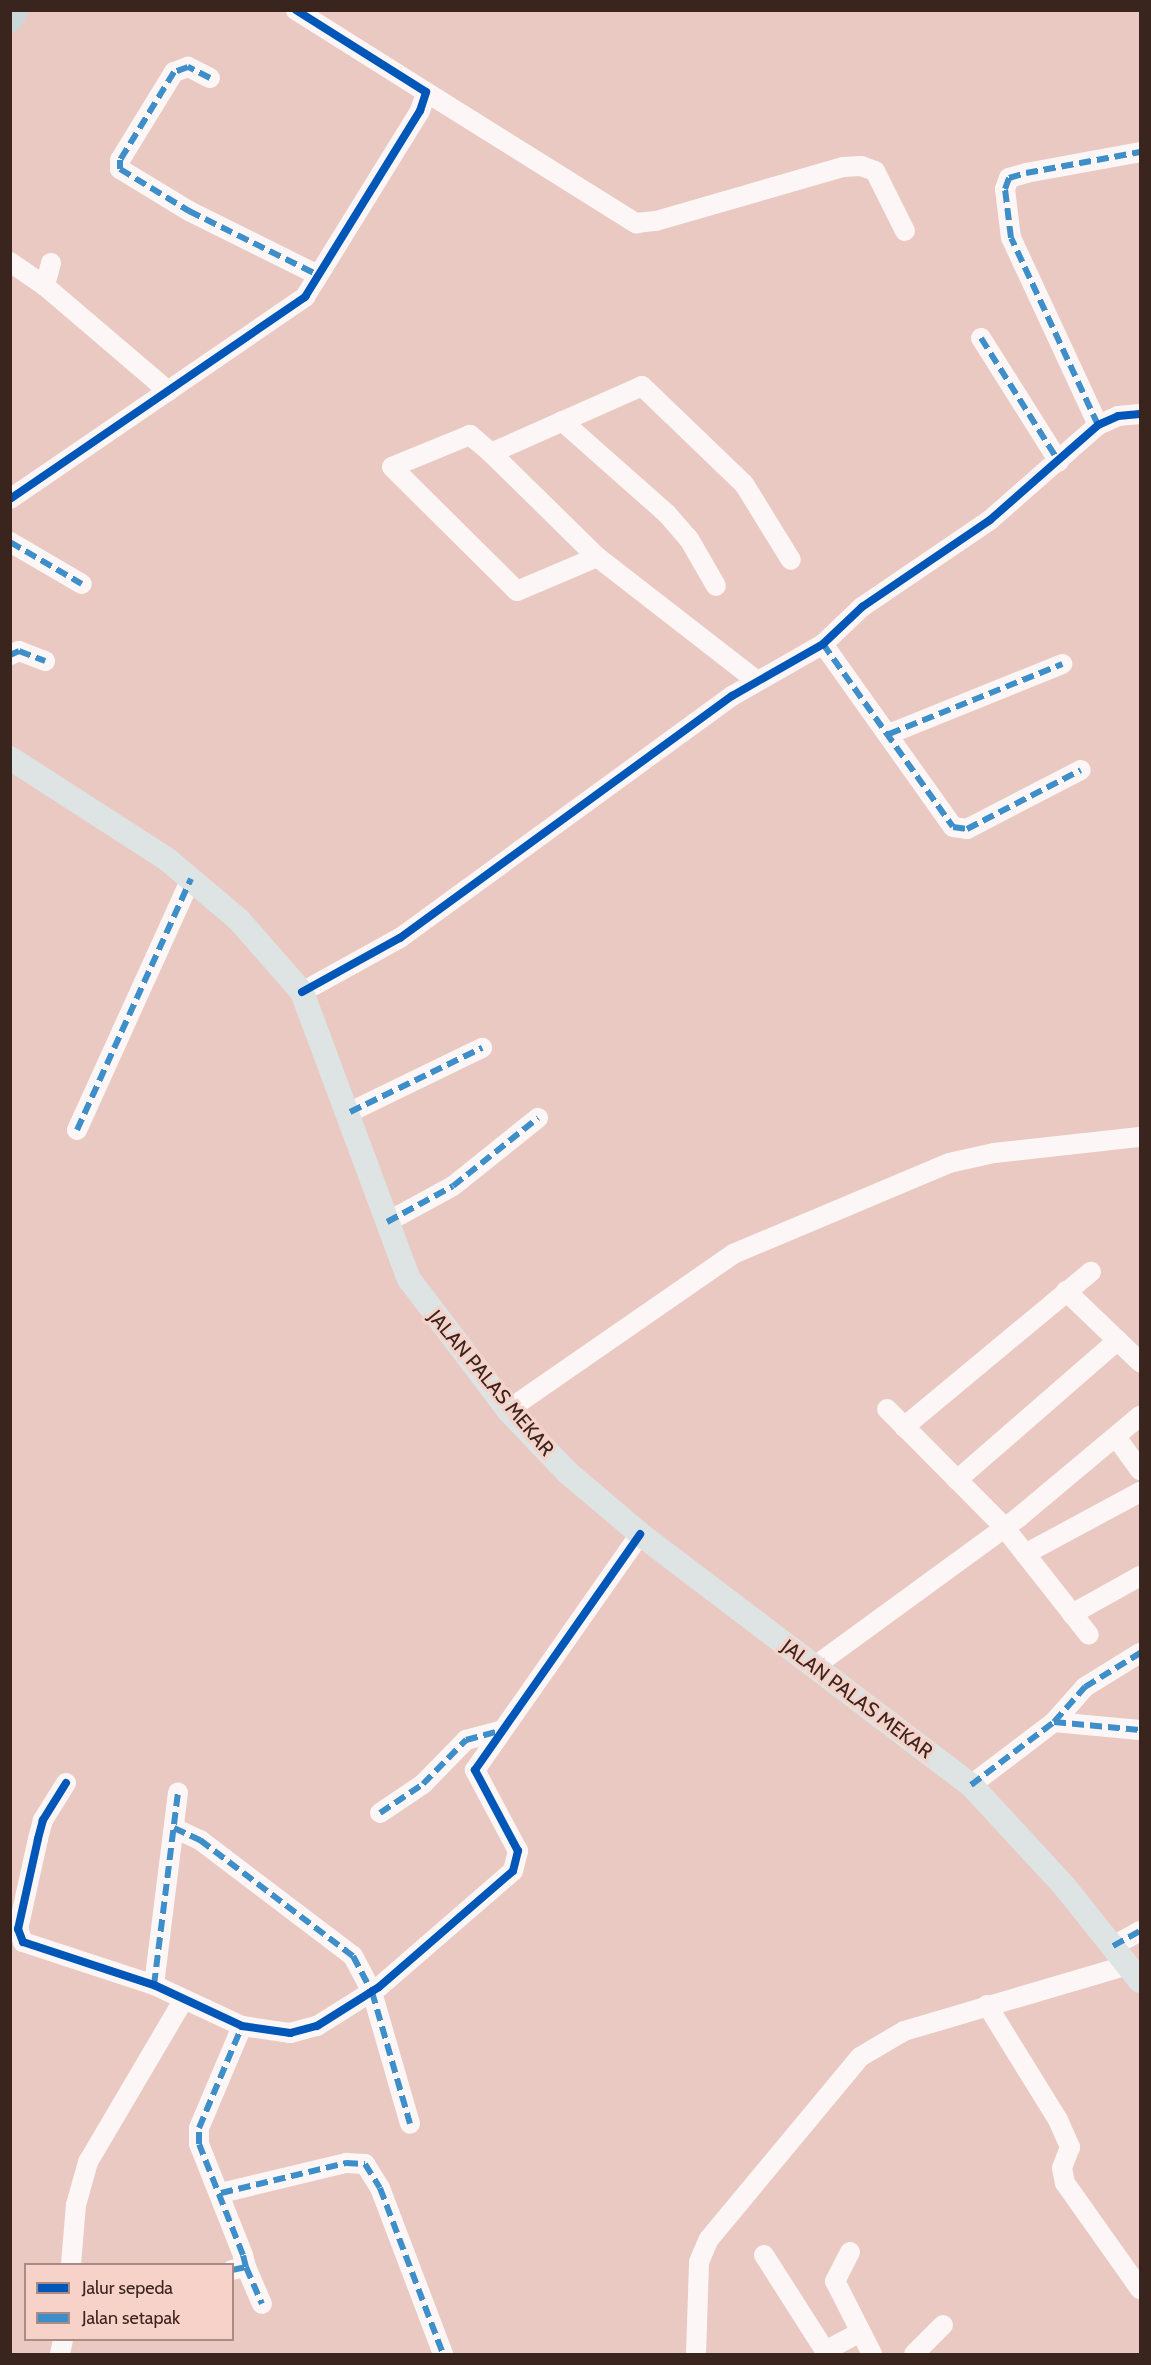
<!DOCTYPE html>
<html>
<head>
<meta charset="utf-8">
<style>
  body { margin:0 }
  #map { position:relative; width:1151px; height:2365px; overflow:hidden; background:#e9c9c1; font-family:Cabin,sans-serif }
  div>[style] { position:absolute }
  .minor>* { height:20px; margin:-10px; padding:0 10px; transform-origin:10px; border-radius:10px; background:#fcf7f6 }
  .major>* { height:24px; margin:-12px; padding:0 12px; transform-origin:12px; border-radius:12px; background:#dee3e4 }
  .highway>* { height:28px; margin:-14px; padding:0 14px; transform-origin:14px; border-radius:14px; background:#cbd7d9 }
  .quiet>* { height:6px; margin-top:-3px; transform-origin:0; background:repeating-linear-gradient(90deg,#3e8eca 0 12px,transparent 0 18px) }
  .cycleway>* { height:8px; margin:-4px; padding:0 4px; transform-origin:4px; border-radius:4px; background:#0057b8 }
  span { translate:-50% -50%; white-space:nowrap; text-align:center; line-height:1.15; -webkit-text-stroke:6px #f7d2c9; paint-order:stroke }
  .street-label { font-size:20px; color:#3a241e }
  .frame { position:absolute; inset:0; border:12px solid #3a241e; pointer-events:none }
  .legend { position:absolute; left:24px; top:2263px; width:210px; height:78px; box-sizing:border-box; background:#f7d2c9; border:2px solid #ab8c85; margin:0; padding:8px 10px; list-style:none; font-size:18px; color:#3a241e }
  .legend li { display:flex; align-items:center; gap:12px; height:30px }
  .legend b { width:30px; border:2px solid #ab8c85 }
</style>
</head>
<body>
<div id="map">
  <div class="minor">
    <i style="left:210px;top:78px;width:25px;rotate:-153deg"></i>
    <i style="left:188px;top:67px;width:15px;rotate:160deg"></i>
    <i style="left:174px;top:72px;width:103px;rotate:121.5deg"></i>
    <i style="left:120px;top:160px;width:9px;rotate:90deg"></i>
    <i style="left:120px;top:169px;width:81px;rotate:31.3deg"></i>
    <i style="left:189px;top:211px;width:144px;rotate:26.4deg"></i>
    <i style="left:426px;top:92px;width:248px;rotate:32deg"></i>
    <i style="left:636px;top:223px;width:20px;rotate:-6deg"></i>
    <i style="left:656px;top:221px;width:195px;rotate:-16.1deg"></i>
    <i style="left:843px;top:167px;width:18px;rotate:-3deg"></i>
    <i style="left:861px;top:166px;width:15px;rotate:20deg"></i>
    <i style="left:875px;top:171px;width:67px;rotate:63.4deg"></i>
    <i style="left:10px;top:262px;width:42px;rotate:34.4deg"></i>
    <i style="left:51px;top:263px;width:24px;rotate:105deg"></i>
    <i style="left:45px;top:286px;width:162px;rotate:40.5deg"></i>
    <i style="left:981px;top:338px;width:146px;rotate:57.8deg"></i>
    <i style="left:562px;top:421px;width:140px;rotate:41.5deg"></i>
    <i style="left:667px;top:514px;width:33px;rotate:49deg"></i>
    <i style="left:689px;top:539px;width:54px;rotate:60.1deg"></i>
    <i style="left:1098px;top:425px;width:206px;rotate:-114.9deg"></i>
    <i style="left:1011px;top:238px;width:49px;rotate:-97deg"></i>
    <i style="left:1005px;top:189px;width:12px;rotate:-70deg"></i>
    <i style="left:1009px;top:178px;width:18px;rotate:-16deg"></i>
    <i style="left:1026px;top:173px;width:116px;rotate:-10.4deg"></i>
    <i style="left:491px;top:453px;width:28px;rotate:-139deg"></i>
    <i style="left:470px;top:435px;width:84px;rotate:157.7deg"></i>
    <i style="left:392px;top:467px;width:176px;rotate:44.8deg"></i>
    <i style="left:517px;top:591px;width:87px;rotate:-23deg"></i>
    <i style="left:10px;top:499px;width:358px;rotate:-34.4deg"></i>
    <i style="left:305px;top:297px;width:219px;rotate:-58.3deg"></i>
    <i style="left:420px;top:111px;width:20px;rotate:-72deg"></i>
    <i style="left:426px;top:92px;width:154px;rotate:-147.8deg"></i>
    <i style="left:10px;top:542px;width:83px;rotate:30.3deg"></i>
    <i style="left:823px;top:644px;width:224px;rotate:54.6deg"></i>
    <i style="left:953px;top:827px;width:14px;rotate:8deg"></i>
    <i style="left:967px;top:829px;width:128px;rotate:-27.4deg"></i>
    <i style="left:10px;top:655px;width:10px;rotate:-24deg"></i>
    <i style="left:19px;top:651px;width:28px;rotate:21deg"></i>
    <i style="left:757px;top:681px;width:202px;rotate:-142.2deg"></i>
    <i style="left:597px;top:557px;width:148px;rotate:-135.5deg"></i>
    <i style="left:491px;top:453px;width:165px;rotate:-23.9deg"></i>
    <i style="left:642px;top:386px;width:141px;rotate:43.9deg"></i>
    <i style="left:744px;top:484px;width:89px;rotate:58.3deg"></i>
    <i style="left:889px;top:734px;width:187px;rotate:-22deg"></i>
    <i style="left:302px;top:992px;width:112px;rotate:-28.9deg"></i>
    <i style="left:400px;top:938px;width:411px;rotate:-36.1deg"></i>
    <i style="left:732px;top:696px;width:105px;rotate:-29.7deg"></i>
    <i style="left:823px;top:644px;width:54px;rotate:-43.5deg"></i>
    <i style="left:862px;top:607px;width:155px;rotate:-34.2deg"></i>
    <i style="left:990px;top:520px;width:144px;rotate:-41.3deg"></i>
    <i style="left:1098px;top:425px;width:22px;rotate:-24deg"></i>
    <i style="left:1118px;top:416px;width:22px;rotate:-5deg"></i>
    <i style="left:350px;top:1112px;width:147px;rotate:-25.9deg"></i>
    <i style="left:77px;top:1130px;width:276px;rotate:-65.6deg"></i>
    <i style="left:387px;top:1222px;width:75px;rotate:-28.6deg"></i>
    <i style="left:453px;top:1186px;width:109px;rotate:-38.7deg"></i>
    <i style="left:1066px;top:1291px;width:103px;rotate:43.8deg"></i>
    <i style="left:887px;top:1409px;width:166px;rotate:45.2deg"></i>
    <i style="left:1004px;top:1527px;width:137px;rotate:51.8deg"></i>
    <i style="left:508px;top:1410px;width:274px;rotate:-34.7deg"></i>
    <i style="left:733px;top:1254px;width:234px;rotate:-22.8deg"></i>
    <i style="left:949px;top:1163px;width:46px;rotate:-12.5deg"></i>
    <i style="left:994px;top:1153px;width:147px;rotate:-6.3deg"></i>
    <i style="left:904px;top:1427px;width:243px;rotate:-39.7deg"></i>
    <i style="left:1116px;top:1437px;width:41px;rotate:54deg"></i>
    <i style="left:957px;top:1480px;width:213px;rotate:-41deg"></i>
    <i style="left:1025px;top:1554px;width:131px;rotate:-28.3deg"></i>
    <i style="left:1072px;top:1614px;width:78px;rotate:-29.2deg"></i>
    <i style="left:815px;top:1666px;width:253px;rotate:-36.1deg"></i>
    <i style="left:1019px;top:1517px;width:158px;rotate:-39.9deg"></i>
    <i style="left:1054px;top:1722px;width:47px;rotate:-48.5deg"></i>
    <i style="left:1085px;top:1687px;width:65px;rotate:-31.7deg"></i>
    <i style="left:66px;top:1783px;width:44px;rotate:121.9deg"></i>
    <i style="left:43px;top:1820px;width:20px;rotate:105deg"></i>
    <i style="left:38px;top:1839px;width:92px;rotate:102.5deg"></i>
    <i style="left:18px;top:1929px;width:14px;rotate:69deg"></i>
    <i style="left:23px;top:1942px;width:138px;rotate:18.2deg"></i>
    <i style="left:154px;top:1985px;width:97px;rotate:25deg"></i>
    <i style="left:242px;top:2026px;width:49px;rotate:8.3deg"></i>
    <i style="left:290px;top:2033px;width:28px;rotate:-15deg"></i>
    <i style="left:317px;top:2026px;width:73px;rotate:-32.2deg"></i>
    <i style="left:379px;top:1987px;width:177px;rotate:-40.9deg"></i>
    <i style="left:513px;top:1871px;width:21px;rotate:-76deg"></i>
    <i style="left:518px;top:1851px;width:92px;rotate:-118deg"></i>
    <i style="left:475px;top:1770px;width:288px;rotate:-55deg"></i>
    <i style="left:971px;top:1785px;width:104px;rotate:-37.2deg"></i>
    <i style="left:1054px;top:1722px;width:86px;rotate:5.3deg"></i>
    <i style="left:380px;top:1813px;width:52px;rotate:-34deg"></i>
    <i style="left:423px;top:1784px;width:62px;rotate:-45.7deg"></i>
    <i style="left:466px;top:1740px;width:34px;rotate:-15deg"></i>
    <i style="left:174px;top:1828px;width:29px;rotate:25deg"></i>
    <i style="left:200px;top:1840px;width:192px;rotate:37.2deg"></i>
    <i style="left:353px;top:1956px;width:41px;rotate:62.2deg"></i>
    <i style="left:372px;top:1992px;width:137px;rotate:73.9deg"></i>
    <i style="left:1113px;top:1946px;width:31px;rotate:-29deg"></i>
    <i style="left:154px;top:1985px;width:194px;rotate:-82.9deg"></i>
    <i style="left:987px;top:2005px;width:135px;rotate:58.3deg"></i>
    <i style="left:1058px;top:2120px;width:30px;rotate:66deg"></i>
    <i style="left:1070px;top:2147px;width:22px;rotate:111deg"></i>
    <i style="left:1062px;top:2168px;width:15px;rotate:79deg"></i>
    <i style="left:1065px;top:2183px;width:130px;rotate:54.7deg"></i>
    <i style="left:221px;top:2193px;width:129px;rotate:-13.5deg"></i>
    <i style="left:346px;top:2163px;width:19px;rotate:3deg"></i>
    <i style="left:365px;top:2164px;width:28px;rotate:58deg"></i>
    <i style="left:380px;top:2188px;width:178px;rotate:69.2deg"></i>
    <i style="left:850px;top:2252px;width:33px;rotate:117deg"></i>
    <i style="left:835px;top:2281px;width:82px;rotate:63.1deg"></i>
    <i style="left:764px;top:2255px;width:117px;rotate:57.5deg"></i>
    <i style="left:71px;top:2264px;width:59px;rotate:-85.2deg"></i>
    <i style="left:76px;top:2205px;width:45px;rotate:-74.4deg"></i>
    <i style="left:88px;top:2162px;width:187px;rotate:-59.5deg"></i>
    <i style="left:246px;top:2267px;width:40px;rotate:66.6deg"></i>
    <i style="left:232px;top:2270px;width:14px;rotate:-12deg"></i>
    <i style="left:246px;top:2267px;width:12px;rotate:-104deg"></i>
    <i style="left:243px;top:2255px;width:119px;rotate:-111.6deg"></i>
    <i style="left:199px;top:2144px;width:16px;rotate:-90deg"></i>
    <i style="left:199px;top:2128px;width:111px;rotate:-67.1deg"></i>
    <i style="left:825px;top:2351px;width:40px;rotate:-28deg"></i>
    <i style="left:60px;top:2354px;width:14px;rotate:-78deg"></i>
    <i style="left:696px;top:2354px;width:92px;rotate:-88.1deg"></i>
    <i style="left:699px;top:2262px;width:25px;rotate:-67deg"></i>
    <i style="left:709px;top:2239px;width:236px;rotate:-50.3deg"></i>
    <i style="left:860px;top:2057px;width:51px;rotate:-30.6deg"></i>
    <i style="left:904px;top:2031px;width:234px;rotate:-16.4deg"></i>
    <i style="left:914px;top:2354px;width:41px;rotate:-45deg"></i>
  </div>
  <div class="major">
    <i style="left:10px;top:758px;width:188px;rotate:32.8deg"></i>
    <i style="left:168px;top:860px;width:93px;rotate:40.2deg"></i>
    <i style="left:239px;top:920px;width:96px;rotate:48.8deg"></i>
    <i style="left:302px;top:992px;width:306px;rotate:69.6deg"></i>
    <i style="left:409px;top:1279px;width:164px;rotate:52.9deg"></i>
    <i style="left:508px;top:1410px;width:86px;rotate:46.4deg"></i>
    <i style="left:567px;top:1472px;width:96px;rotate:40.3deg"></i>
    <i style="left:640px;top:1534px;width:415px;rotate:37.2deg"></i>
    <i style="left:971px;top:1785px;width:139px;rotate:47.3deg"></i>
    <i style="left:1065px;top:1887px;width:120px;rotate:51.4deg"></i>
  </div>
  <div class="highway">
    <i style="left:10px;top:18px;width:9px;rotate:-63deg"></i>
  </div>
  <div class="quiet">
    <i style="left:210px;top:78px;width:25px;rotate:-153deg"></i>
    <i style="left:188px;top:67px;width:15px;rotate:160deg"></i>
    <i style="left:174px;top:72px;width:103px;rotate:121.5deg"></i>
    <i style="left:120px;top:160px;width:9px;rotate:90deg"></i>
    <i style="left:120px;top:169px;width:81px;rotate:31.3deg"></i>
    <i style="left:189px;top:211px;width:144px;rotate:26.4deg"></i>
    <i style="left:981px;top:338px;width:146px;rotate:57.8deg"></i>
    <i style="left:1098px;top:425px;width:206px;rotate:-114.9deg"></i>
    <i style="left:1011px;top:238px;width:49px;rotate:-97deg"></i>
    <i style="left:1005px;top:189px;width:12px;rotate:-70deg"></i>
    <i style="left:1009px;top:178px;width:18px;rotate:-16deg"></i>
    <i style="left:1026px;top:173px;width:116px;rotate:-10.4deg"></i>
    <i style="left:10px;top:542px;width:83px;rotate:30.3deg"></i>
    <i style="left:823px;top:644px;width:224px;rotate:54.6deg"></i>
    <i style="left:953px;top:827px;width:14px;rotate:8deg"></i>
    <i style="left:967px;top:829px;width:128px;rotate:-27.4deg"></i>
    <i style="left:10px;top:655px;width:10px;rotate:-24deg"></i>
    <i style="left:19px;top:651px;width:28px;rotate:21deg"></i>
    <i style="left:889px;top:734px;width:187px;rotate:-22deg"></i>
    <i style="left:350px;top:1112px;width:147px;rotate:-25.9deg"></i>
    <i style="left:77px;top:1130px;width:276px;rotate:-65.6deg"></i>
    <i style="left:387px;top:1222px;width:75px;rotate:-28.6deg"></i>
    <i style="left:453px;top:1186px;width:109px;rotate:-38.7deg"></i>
    <i style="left:1054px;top:1722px;width:47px;rotate:-48.5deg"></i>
    <i style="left:1085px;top:1687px;width:65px;rotate:-31.7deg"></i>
    <i style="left:971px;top:1785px;width:104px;rotate:-37.2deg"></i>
    <i style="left:1054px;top:1722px;width:86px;rotate:5.3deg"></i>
    <i style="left:380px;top:1813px;width:52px;rotate:-34deg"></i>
    <i style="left:423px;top:1784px;width:62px;rotate:-45.7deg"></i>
    <i style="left:466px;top:1740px;width:34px;rotate:-15deg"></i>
    <i style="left:174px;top:1828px;width:29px;rotate:25deg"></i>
    <i style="left:200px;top:1840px;width:192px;rotate:37.2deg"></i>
    <i style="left:353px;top:1956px;width:41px;rotate:62.2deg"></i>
    <i style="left:372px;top:1992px;width:137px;rotate:73.9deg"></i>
    <i style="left:1113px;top:1946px;width:31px;rotate:-29deg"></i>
    <i style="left:154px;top:1985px;width:194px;rotate:-82.9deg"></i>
    <i style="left:221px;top:2193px;width:129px;rotate:-13.5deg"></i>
    <i style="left:346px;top:2163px;width:19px;rotate:3deg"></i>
    <i style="left:365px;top:2164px;width:28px;rotate:58deg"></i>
    <i style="left:380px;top:2188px;width:178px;rotate:69.2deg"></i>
    <i style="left:246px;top:2267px;width:40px;rotate:66.6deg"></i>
    <i style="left:232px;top:2270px;width:14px;rotate:-12deg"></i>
    <i style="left:246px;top:2267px;width:12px;rotate:-104deg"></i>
    <i style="left:243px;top:2255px;width:119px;rotate:-111.6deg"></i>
    <i style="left:199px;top:2144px;width:16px;rotate:-90deg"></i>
    <i style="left:199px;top:2128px;width:111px;rotate:-67.1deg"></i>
  </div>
  <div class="cycleway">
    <i style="left:10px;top:499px;width:358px;rotate:-34.4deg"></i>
    <i style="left:305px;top:297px;width:219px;rotate:-58.3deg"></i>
    <i style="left:420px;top:111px;width:20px;rotate:-72deg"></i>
    <i style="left:426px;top:92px;width:154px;rotate:-147.8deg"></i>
    <i style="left:302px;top:992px;width:112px;rotate:-28.9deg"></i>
    <i style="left:400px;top:938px;width:411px;rotate:-36.1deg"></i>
    <i style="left:732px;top:696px;width:105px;rotate:-29.7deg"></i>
    <i style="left:823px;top:644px;width:54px;rotate:-43.5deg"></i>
    <i style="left:862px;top:607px;width:155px;rotate:-34.2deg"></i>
    <i style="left:990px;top:520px;width:144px;rotate:-41.3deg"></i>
    <i style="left:1098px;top:425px;width:22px;rotate:-24deg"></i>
    <i style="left:1118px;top:416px;width:22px;rotate:-5deg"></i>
    <i style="left:66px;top:1783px;width:44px;rotate:121.9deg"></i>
    <i style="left:43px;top:1820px;width:20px;rotate:105deg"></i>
    <i style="left:38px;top:1839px;width:92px;rotate:102.5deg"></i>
    <i style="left:18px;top:1929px;width:14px;rotate:69deg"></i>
    <i style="left:23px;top:1942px;width:138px;rotate:18.2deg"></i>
    <i style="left:154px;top:1985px;width:97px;rotate:25deg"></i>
    <i style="left:242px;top:2026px;width:49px;rotate:8.3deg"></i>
    <i style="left:290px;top:2033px;width:28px;rotate:-15deg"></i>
    <i style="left:317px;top:2026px;width:73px;rotate:-32.2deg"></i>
    <i style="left:379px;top:1987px;width:177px;rotate:-40.9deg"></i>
    <i style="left:513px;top:1871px;width:21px;rotate:-76deg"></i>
    <i style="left:518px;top:1851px;width:92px;rotate:-118deg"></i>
    <i style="left:475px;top:1770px;width:288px;rotate:-55deg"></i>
  </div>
  <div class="street-label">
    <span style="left:491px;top:1383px;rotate:50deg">JALAN PALAS MEKAR</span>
    <span style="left:857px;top:1699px;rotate:37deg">JALAN PALAS MEKAR</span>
  </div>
  <div class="frame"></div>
  <ul class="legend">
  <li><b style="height:8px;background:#0057b8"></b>Jalur sepeda</li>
  <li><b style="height:8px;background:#3e8eca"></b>Jalan setapak</li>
  </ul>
</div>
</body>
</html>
